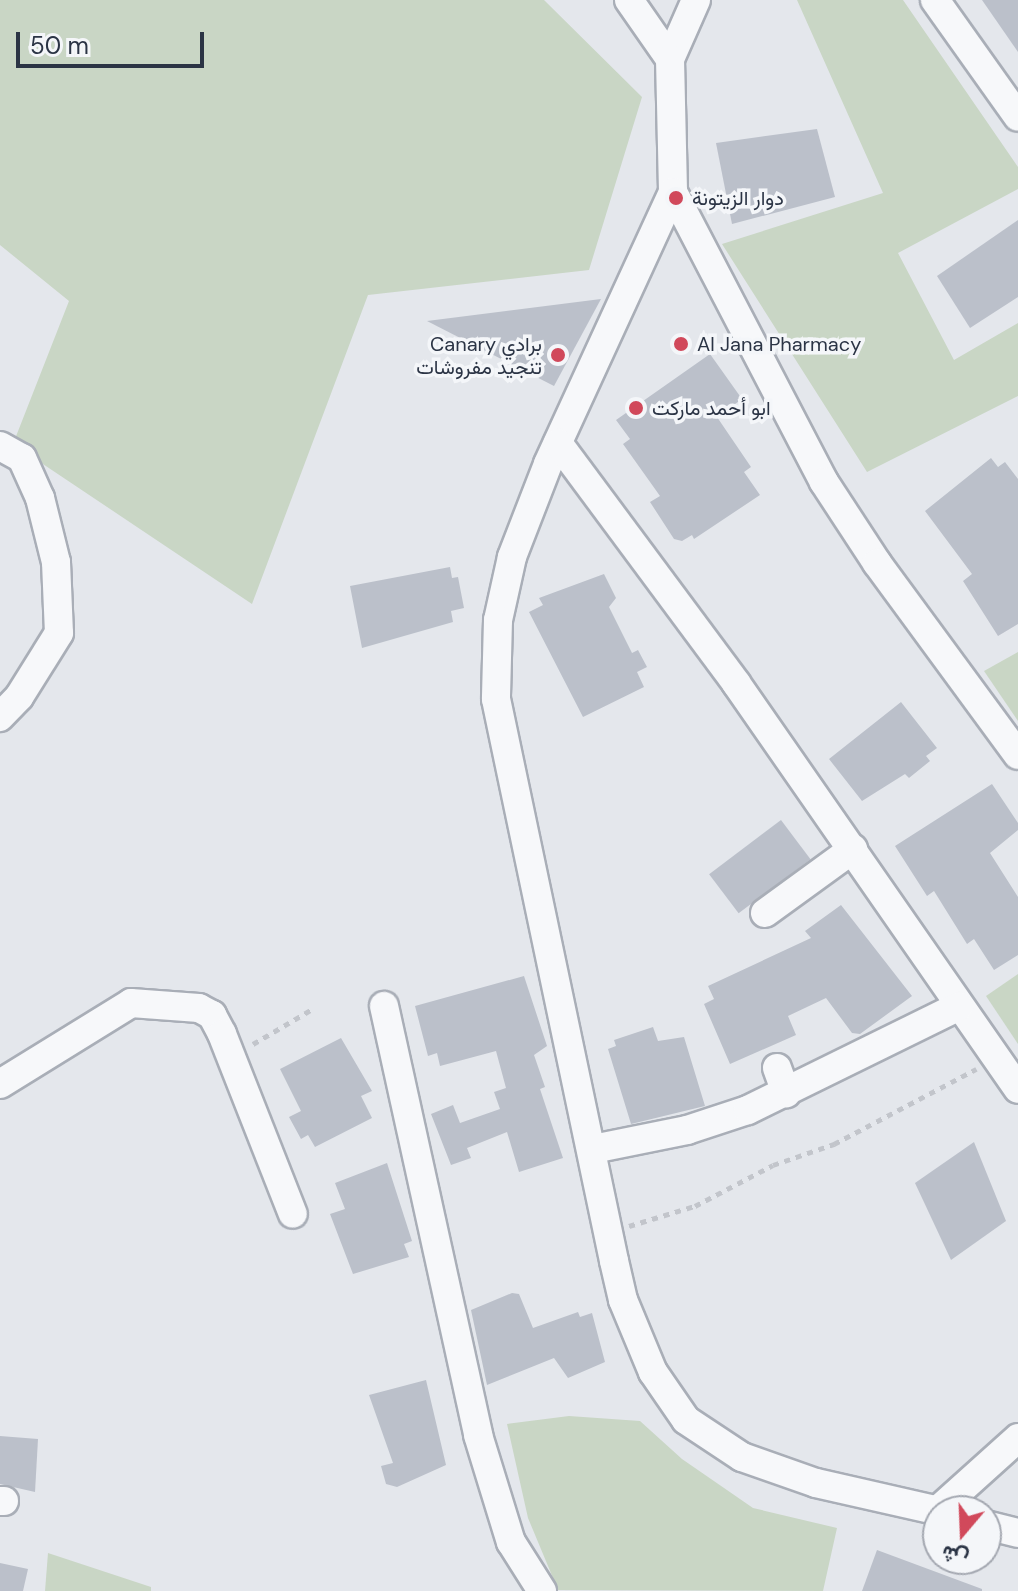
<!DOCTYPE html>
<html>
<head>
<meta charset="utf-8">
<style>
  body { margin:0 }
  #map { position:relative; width:1018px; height:1591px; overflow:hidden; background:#e4e7ec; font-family:"DM Sans",Vazirmatn,sans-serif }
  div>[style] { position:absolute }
  .green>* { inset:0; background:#c9d6c5 }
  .building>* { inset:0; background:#bbc0ca; transform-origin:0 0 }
  .path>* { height:5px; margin-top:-2.5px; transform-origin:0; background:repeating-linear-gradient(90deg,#c2c5cb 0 6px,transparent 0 12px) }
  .roads { filter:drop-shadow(2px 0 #a9aeb7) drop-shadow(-2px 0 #a9aeb7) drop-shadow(0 2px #a9aeb7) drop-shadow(0 -2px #a9aeb7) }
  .minor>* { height:28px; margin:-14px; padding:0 14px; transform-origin:14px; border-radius:14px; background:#f7f8fa }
  .dots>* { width:22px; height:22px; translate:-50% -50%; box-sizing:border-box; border:4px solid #f4f6f9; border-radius:50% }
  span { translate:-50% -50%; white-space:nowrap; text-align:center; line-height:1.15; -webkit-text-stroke:7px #f4f6f9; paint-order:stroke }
  .poi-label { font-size:20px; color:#2b3445 }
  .left { translate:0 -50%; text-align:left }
  .right { translate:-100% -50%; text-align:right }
  .north { position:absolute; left:922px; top:1495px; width:80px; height:80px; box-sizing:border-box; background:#f4f6f9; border:2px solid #a4a8b1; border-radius:50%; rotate:199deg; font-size:22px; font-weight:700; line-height:32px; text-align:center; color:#2b3445 }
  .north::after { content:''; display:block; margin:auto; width:28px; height:36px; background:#d1495b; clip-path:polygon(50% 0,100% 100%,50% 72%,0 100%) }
  .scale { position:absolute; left:16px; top:32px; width:188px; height:36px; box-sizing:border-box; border:4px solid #2b3445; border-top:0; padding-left:10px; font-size:24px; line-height:28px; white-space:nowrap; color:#2b3445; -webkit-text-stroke:6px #f4f6f9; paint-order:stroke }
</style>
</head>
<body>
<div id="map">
  <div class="green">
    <i style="clip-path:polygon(0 0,544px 0,642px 97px,589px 270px,368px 295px,252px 604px,13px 444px,69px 301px,0 245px)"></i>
    <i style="clip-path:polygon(797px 0,903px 0,1018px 167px,1018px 189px,898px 253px,954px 360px,1018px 323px,1018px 396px,867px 472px,722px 244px,883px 193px)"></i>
    <i style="clip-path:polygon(1018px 652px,1018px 721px,984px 671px)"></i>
    <i style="clip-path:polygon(1018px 974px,1018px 1044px,986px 996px)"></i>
    <i style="clip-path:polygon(569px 1416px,640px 1421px,682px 1459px,753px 1508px,837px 1528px,823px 1591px,558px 1590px,528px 1518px,507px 1424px)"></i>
    <i style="clip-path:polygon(48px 1553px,151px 1587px,151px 1591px,45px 1591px)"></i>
  </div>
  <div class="building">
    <i style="clip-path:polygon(982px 0,1018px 0,1018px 52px)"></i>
    <i style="clip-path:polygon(817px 129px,835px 197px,732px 224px,716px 143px)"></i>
    <i style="clip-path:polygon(1018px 220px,1018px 297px,970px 328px,937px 276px)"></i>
    <i style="clip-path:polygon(601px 299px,554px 386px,427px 321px)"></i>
    <i style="clip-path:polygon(710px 354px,742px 399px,717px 417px,751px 467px,744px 472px,760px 495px,694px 539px,692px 535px,682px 541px,674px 539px,650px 502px,660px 496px,623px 444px,630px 439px,616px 420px)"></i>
    <i style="clip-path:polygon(991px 458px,998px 467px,1005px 462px,1018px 479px,1018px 624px,998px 636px,963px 581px,972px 574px,925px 511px)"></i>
    <i style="clip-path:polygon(450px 567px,452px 578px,458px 577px,464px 608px,451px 611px,453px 622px,362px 648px,350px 586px)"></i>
    <i style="clip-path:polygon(604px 574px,616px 598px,609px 607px,632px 653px,638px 650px,647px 667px,637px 672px,644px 687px,583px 717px,529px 612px,543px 605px,539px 598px)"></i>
    <i style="clip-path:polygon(901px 702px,937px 748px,926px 756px,930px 761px,909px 778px,905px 774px,862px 801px,829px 759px)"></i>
    <i style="clip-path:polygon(992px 784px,1018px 823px,1018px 830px,990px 853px,1018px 897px,1018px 955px,994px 970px,974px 939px,967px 944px,934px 891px,927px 896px,895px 846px)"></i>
    <i style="left:781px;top:820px;width:49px;height:90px;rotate:53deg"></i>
    <i style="clip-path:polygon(841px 905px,912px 996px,860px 1034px,852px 1033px,826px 998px,788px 1016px,796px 1035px,730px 1064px,704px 1004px,714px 999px,708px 986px,811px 938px,805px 931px)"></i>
    <i style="clip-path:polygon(524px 976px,547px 1046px,534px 1055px,545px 1087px,540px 1089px,563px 1158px,519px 1172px,507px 1132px,467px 1148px,471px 1158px,451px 1165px,431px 1114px,453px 1105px,460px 1123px,500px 1109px,494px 1092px,506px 1088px,496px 1051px,440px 1066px,437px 1053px,428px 1056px,415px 1006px)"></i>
    <i style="clip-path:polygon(653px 1027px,658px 1041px,684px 1037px,705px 1106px,631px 1124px,608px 1049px,616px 1046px,614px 1040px)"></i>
    <i style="clip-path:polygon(341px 1038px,372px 1091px,361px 1096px,372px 1118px,315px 1147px,308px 1135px,301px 1139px,289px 1117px,301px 1111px,280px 1069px)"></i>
    <i style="clip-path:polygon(974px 1142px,1006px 1221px,951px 1260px,915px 1183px)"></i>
    <i style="clip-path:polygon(387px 1163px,412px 1241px,404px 1244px,409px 1257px,353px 1274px,330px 1214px,345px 1209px,335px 1183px)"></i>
    <i style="clip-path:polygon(512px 1293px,519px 1294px,533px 1328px,578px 1312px,580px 1317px,592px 1313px,605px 1362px,568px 1378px,554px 1358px,487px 1385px,471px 1310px)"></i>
    <i style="clip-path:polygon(426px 1380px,446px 1465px,397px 1487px,386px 1484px,381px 1466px,393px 1463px,369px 1395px)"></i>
    <i style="clip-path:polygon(0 1436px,38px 1439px,35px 1492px,0 1484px)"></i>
    <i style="clip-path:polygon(877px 1550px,982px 1589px,982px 1591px,862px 1591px)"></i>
    <i style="clip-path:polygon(0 1563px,28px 1569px,23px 1591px,0 1591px)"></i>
  </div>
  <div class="path">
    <i style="left:253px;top:1044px;width:71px;rotate:-30.5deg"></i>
    <i style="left:629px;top:1226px;width:69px;rotate:-16.9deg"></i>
    <i style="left:695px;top:1206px;width:88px;rotate:-27.7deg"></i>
    <i style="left:773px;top:1165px;width:65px;rotate:-19deg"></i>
    <i style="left:834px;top:1144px;width:161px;rotate:-27.8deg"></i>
  </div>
  <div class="roads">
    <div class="minor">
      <i style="left:629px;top:0;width:72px;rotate:55.2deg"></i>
      <i style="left:696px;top:0;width:64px;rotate:113.8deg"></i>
      <i style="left:670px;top:59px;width:133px;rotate:88.7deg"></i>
      <i style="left:673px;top:192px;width:299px;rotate:114.7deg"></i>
      <i style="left:548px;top:464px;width:100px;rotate:111.2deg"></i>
      <i style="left:512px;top:557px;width:65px;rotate:102.5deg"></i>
      <i style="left:498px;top:620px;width:79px;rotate:91.5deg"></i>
      <i style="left:496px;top:699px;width:574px;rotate:78.14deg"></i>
      <i style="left:614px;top:1261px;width:40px;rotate:77deg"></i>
      <i style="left:623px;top:1300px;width:78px;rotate:67.4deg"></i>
      <i style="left:653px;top:1372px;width:58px;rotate:55.5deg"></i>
      <i style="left:686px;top:1420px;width:67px;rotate:33.5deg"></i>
      <i style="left:742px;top:1457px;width:78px;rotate:19.4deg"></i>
      <i style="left:816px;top:1483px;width:126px;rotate:12.8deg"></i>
      <i style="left:935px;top:0;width:143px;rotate:54.6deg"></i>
      <i style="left:673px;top:192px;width:327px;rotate:62.5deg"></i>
      <i style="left:824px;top:482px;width:97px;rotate:56.8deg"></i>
      <i style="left:877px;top:563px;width:238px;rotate:53.7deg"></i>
      <i style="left:558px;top:443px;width:299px;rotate:53.4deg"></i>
      <i style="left:736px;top:683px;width:494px;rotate:55.2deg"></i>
      <i style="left:0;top:446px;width:25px;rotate:29deg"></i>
      <i style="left:22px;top:458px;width:44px;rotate:65.8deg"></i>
      <i style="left:40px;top:498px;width:66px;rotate:76deg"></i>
      <i style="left:56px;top:562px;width:71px;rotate:87.6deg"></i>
      <i style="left:59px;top:633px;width:75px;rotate:122deg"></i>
      <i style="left:19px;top:697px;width:28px;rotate:134deg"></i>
      <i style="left:765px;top:913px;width:109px;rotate:-36deg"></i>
      <i style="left:384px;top:1006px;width:439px;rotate:77.6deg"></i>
      <i style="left:478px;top:1435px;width:112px;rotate:72.9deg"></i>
      <i style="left:511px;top:1542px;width:58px;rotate:57.7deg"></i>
      <i style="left:777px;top:1068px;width:27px;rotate:70deg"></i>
      <i style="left:0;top:1084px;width:154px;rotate:-31.7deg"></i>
      <i style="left:131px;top:1003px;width:68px;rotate:4.2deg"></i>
      <i style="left:199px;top:1008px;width:15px;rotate:28deg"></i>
      <i style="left:212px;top:1015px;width:21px;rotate:62deg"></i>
      <i style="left:222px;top:1034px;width:193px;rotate:68.5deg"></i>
      <i style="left:593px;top:1149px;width:96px;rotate:-11.4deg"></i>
      <i style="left:687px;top:1130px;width:64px;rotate:-18.2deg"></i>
      <i style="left:748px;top:1110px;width:235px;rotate:-26.2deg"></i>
      <i style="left:0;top:1501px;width:4px"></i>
      <i style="left:937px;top:1511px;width:109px;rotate:-42deg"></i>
      <i style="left:986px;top:1525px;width:33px;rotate:14deg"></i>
    </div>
  </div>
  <div class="dots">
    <i style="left:676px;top:198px;background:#d1495b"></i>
    <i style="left:681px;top:344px;background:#d1495b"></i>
    <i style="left:558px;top:355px;background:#d1495b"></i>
    <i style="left:636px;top:408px;background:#d1495b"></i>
  </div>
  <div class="poi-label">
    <span class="left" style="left:692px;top:198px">دوار الزيتونة</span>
    <span class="right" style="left:542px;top:356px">Canary برادي<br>تنجيد مفروشات</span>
    <span class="left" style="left:697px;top:344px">Al Jana Pharmacy</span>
    <span class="left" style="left:652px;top:408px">ابو أحمد ماركت</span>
  </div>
  <div class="north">ش</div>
  <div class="scale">50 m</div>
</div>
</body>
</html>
